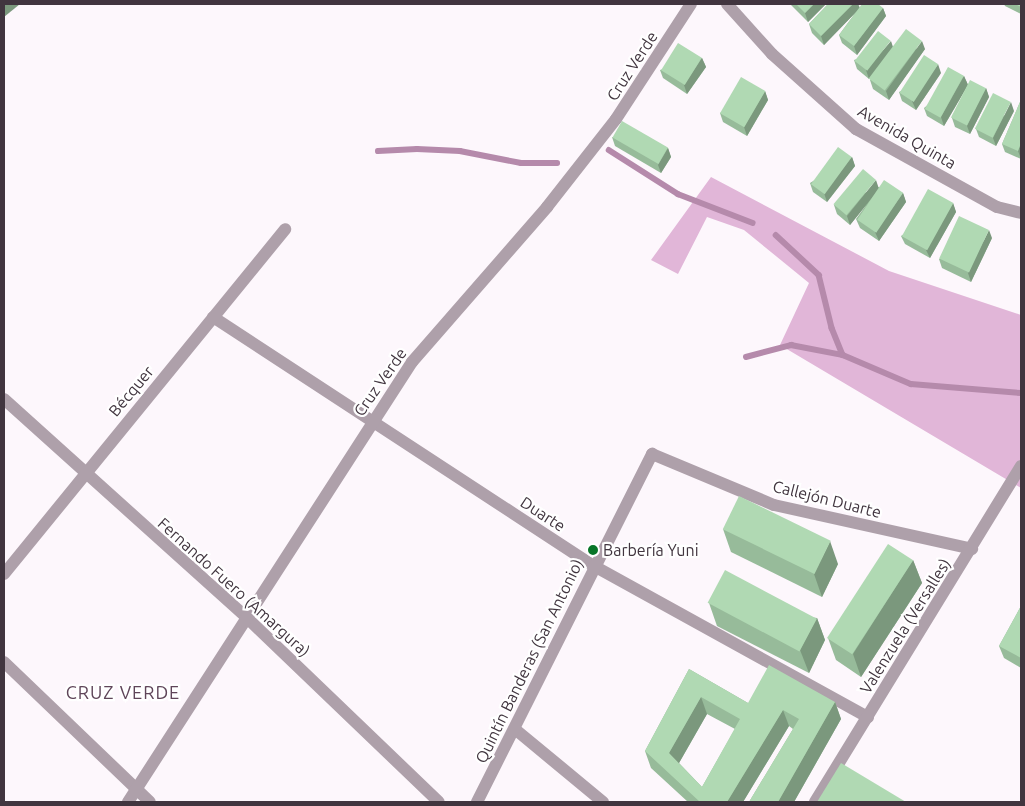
<!DOCTYPE html>
<html>
<head>
<meta charset="utf-8">
<style>
  body { margin:0 }
  #map { position:relative; width:1025px; height:806px; overflow:hidden; background:#fdf7fc; font-family:Ubuntu,sans-serif }
  div>[style] { position:absolute }
  .green>* { inset:0; background:#e1b6d8 }
  .stream>* { height:5.5px; margin:-2.75px; padding:0 2.75px; transform-origin:2.75px; border-radius:2.75px; background:#b58aab }
  .minor>* { height:12px; margin:-6px; padding:0 6px; transform-origin:6px; border-radius:6px; background:#aea0aa }
  .wall>* { inset:0; background:#97bb9a }
  .shaded-wall>* { inset:0; background:#7b987d }
  .building>* { inset:0; background:#b0d9b3; transform-origin:0 0 }
  .dots>* { width:14px; height:14px; translate:-50% -50%; box-sizing:border-box; border:2px solid #fff; border-radius:50% }
  span { translate:-50% -50%; white-space:nowrap; text-align:center; line-height:1.15; -webkit-text-stroke:4.5px #fff; paint-order:stroke }
  .street-label { font-size:16px; color:#41353f }
  .poi-label { font-size:16px; color:#41353f }
  .left { translate:0 -50%; text-align:left }
  .neighbourhood-label { font-size:18px; color:#5f4559; letter-spacing:1px }
  .frame { position:absolute; inset:0; border:5px solid #41353f; pointer-events:none }
</style>
</head>
<body>
<div id="map">
  <div class="green">
    <i style="clip-path:polygon(711px 177px,889px 271px,1021px 315px,1021px 488px,780px 345px,809px 283px,744px 230px,707px 217px,678px 274px,651px 260px)"></i>
  </div>
  <div class="stream">
    <i style="left:609px;top:150px;width:82px;rotate:32.5deg"></i>
    <i style="left:678px;top:194px;width:80px;rotate:21.1deg"></i>
    <i style="left:378px;top:151px;width:39px;rotate:-3deg"></i>
    <i style="left:417px;top:149px;width:43px;rotate:2.7deg"></i>
    <i style="left:460px;top:151px;width:62px;rotate:11.1deg"></i>
    <i style="left:521px;top:163px;width:36px"></i>
    <i style="left:776px;top:235px;width:59px;rotate:42.9deg"></i>
    <i style="left:819px;top:275px;width:55px;rotate:76.2deg"></i>
    <i style="left:832px;top:328px;width:29px;rotate:68deg"></i>
    <i style="left:746px;top:357px;width:47px;rotate:-14.9deg"></i>
    <i style="left:791px;top:345px;width:53px;rotate:10.9deg"></i>
    <i style="left:843px;top:355px;width:74px;rotate:23.1deg"></i>
    <i style="left:911px;top:384px;width:110px;rotate:4.7deg"></i>
  </div>
  <div class="minor">
    <i style="left:727px;top:4px;width:67px;rotate:48deg"></i>
    <i style="left:772px;top:54px;width:113px;rotate:41.8deg"></i>
    <i style="left:856px;top:129px;width:161px;rotate:29deg"></i>
    <i style="left:997px;top:207px;width:25px;rotate:14deg"></i>
    <i style="left:213px;top:317px;width:455px;rotate:33.2deg"></i>
    <i style="left:594px;top:566px;width:313px;rotate:28.9deg"></i>
    <i style="left:4px;top:399px;width:326px;rotate:42deg"></i>
    <i style="left:246px;top:617px;width:267px;rotate:43.8deg"></i>
    <i style="left:4px;top:574px;width:445px;rotate:-50.8deg"></i>
    <i style="left:4px;top:662px;width:202px;rotate:43.8deg"></i>
    <i style="left:516px;top:730px;width:113px;rotate:39.6deg"></i>
    <i style="left:128px;top:802px;width:524px;rotate:-57.16deg"></i>
    <i style="left:412px;top:362px;width:206px;rotate:-48.9deg"></i>
    <i style="left:547px;top:207px;width:112px;rotate:-51.9deg"></i>
    <i style="left:616px;top:119px;width:137px;rotate:-56.9deg"></i>
    <i style="left:477px;top:802px;width:390px;rotate:-63.3deg"></i>
    <i style="left:652px;top:454px;width:132px;rotate:22.7deg"></i>
    <i style="left:774px;top:505px;width:203px;rotate:12.5deg"></i>
    <i style="left:815px;top:802px;width:394px;rotate:-58.5deg"></i>
  </div>
  <div class="wall">
    <i style="clip-path:polygon(790px 4px,826px 4px,808px 22px)"></i>
    <i style="clip-path:polygon(828px 4px,858px 4px,859px 8px,883px 8px,886px 16px,857px 55px,842px 43px,839px 35px,856px 12px,824px 45px,812px 33px,809px 24px)"></i>
    <i style="clip-path:polygon(1004px 4px,1021px 4px,1021px 14px,1005px 6px)"></i>
    <i style="clip-path:polygon(893px 47px,925px 49px,889px 100px,873px 89px,870px 80px,877px 70px,869px 79px,857px 69px,854px 60px)"></i>
    <i style="clip-path:polygon(702px 58px,706px 67px,687px 94px,663px 78px,660px 70px)"></i>
    <i style="clip-path:polygon(941px 73px,916px 110px,902px 101px,899px 92px)"></i>
    <i style="clip-path:polygon(964px 76px,968px 85px,944px 126px,927px 116px,924px 108px)"></i>
    <i style="clip-path:polygon(986px 88px,989px 97px,970px 134px,955px 127px,952px 118px)"></i>
    <i style="clip-path:polygon(765px 91px,768px 100px,747px 136px,723px 122px,720px 113px)"></i>
    <i style="clip-path:polygon(1020px 102px,1021px 159px,1005px 152px,1002px 144px)"></i>
    <i style="clip-path:polygon(1014px 111px,996px 146px,979px 137px,976px 129px)"></i>
    <i style="clip-path:polygon(612px 137px,668px 148px,671px 157px,661px 173px,615px 146px)"></i>
    <i style="clip-path:polygon(852px 157px,855px 166px,827px 202px,813px 192px,810px 183px)"></i>
    <i style="clip-path:polygon(879px 187px,903px 193px,906px 202px,879px 241px,860px 228px,856px 219px,867px 204px,850px 225px,837px 214px,834px 205px)"></i>
    <i style="clip-path:polygon(953px 203px,956px 212px,930px 258px,905px 244px,901px 236px)"></i>
    <i style="clip-path:polygon(992px 238px,971px 282px,942px 268px,939px 259px)"></i>
    <i style="clip-path:polygon(723px 529px,838px 564px,822px 597px,731px 552px)"></i>
    <i style="clip-path:polygon(913px 560px,922px 583px,861px 677px,836px 660px,828px 638px)"></i>
    <i style="clip-path:polygon(709px 603px,817px 618px,825px 640px,809px 673px,717px 626px)"></i>
    <i style="clip-path:polygon(1021px 606px,1021px 668px,1004px 658px,999px 646px)"></i>
    <i style="clip-path:polygon(evenodd,689px 669px,748px 703px,835px 702px,841px 719px,794px 802px,749px 802px,793px 729px,789px 726px,743px 802px,688px 802px,651px 768px,645px 751px,689px 669px,707px 714px,735px 729px,702px 787px,679px 763px,707px 714px)"></i>
  </div>
  <div class="shaded-wall">
    <i style="clip-path:polygon(4px 4px,20px 4px,4px 17px)"></i>
    <i style="clip-path:polygon(814px 4px,826px 4px,808px 22px,805px 13px)"></i>
    <i style="clip-path:polygon(853px 4px,858px 4px,860px 8px,824px 45px,821px 36px)"></i>
    <i style="clip-path:polygon(883px 8px,886px 16px,857px 55px,854px 46px)"></i>
    <i style="clip-path:polygon(891px 41px,894px 50px,869px 79px,866px 70px)"></i>
    <i style="clip-path:polygon(922px 41px,925px 49px,889px 100px,886px 91px)"></i>
    <i style="clip-path:polygon(702px 58px,706px 67px,687px 94px,684px 85px)"></i>
    <i style="clip-path:polygon(938px 64px,941px 73px,916px 110px,912px 101px)"></i>
    <i style="clip-path:polygon(964px 76px,968px 85px,944px 126px,941px 117px)"></i>
    <i style="clip-path:polygon(986px 88px,989px 97px,970px 134px,967px 126px)"></i>
    <i style="clip-path:polygon(765px 91px,768px 100px,747px 136px,744px 127px)"></i>
    <i style="clip-path:polygon(1011px 102px,1014px 111px,996px 146px,993px 138px)"></i>
    <i style="clip-path:polygon(1021px 143px,1021px 159px,1018px 151px)"></i>
    <i style="clip-path:polygon(668px 148px,671px 157px,661px 173px,658px 165px)"></i>
    <i style="clip-path:polygon(852px 157px,855px 166px,827px 202px,824px 193px)"></i>
    <i style="clip-path:polygon(876px 180px,879px 189px,850px 225px,847px 216px)"></i>
    <i style="clip-path:polygon(903px 193px,906px 202px,879px 241px,875px 232px)"></i>
    <i style="clip-path:polygon(953px 203px,956px 212px,930px 258px,926px 250px)"></i>
    <i style="clip-path:polygon(989px 230px,992px 238px,971px 282px,968px 273px)"></i>
    <i style="clip-path:polygon(830px 541px,838px 564px,822px 597px,814px 574px)"></i>
    <i style="clip-path:polygon(913px 560px,922px 583px,861px 677px,853px 654px)"></i>
    <i style="clip-path:polygon(817px 618px,825px 640px,809px 673px,800px 650px)"></i>
    <i style="clip-path:polygon(701px 697px,707px 714px,675px 770px,669px 753px)"></i>
    <i style="clip-path:polygon(835px 702px,841px 719px,794px 802px,778px 802px)"></i>
    <i style="clip-path:polygon(783px 710px,789px 726px,743px 802px,727px 802px)"></i>
  </div>
  <div class="building">
    <i style="clip-path:polygon(796px 4px,814px 4px,805px 13px)"></i>
    <i style="clip-path:polygon(828px 4px,853px 4px,821px 36px,809px 24px)"></i>
    <i style="clip-path:polygon(862px 4px,878px 4px,883px 8px,854px 46px,839px 35px)"></i>
    <i style="clip-path:polygon(1015px 4px,1021px 4px,1021px 7px)"></i>
    <i style="left:906px;top:29px;width:20px;height:62px;rotate:37deg"></i>
    <i style="left:878px;top:31px;width:16px;height:38px;rotate:38deg"></i>
    <i style="left:678px;top:43px;width:28px;height:32px;rotate:32deg"></i>
    <i style="left:924px;top:55px;width:17px;height:45px;rotate:33deg"></i>
    <i style="left:948px;top:67px;width:18px;height:48px;rotate:29deg"></i>
    <i style="left:741px;top:77px;width:28px;height:42px;rotate:30deg"></i>
    <i style="left:970px;top:80px;width:18px;height:42px;rotate:27deg"></i>
    <i style="left:993px;top:93px;width:20px;height:40px;rotate:27deg"></i>
    <i style="clip-path:polygon(1020px 102px,1021px 103px,1021px 143px,1018px 151px,1002px 144px)"></i>
    <i style="left:622px;top:121px;width:53px;height:19px;rotate:30deg"></i>
    <i style="left:838px;top:147px;width:17px;height:46px;rotate:36deg"></i>
    <i style="left:863px;top:169px;width:17px;height:46px;rotate:40deg"></i>
    <i style="left:884px;top:180px;width:23px;height:48px;rotate:34deg"></i>
    <i style="left:928px;top:189px;width:29px;height:54px;rotate:29deg"></i>
    <i style="left:959px;top:216px;width:33px;height:47px;rotate:25deg"></i>
    <i style="left:739px;top:496px;width:102px;height:37px;rotate:26deg"></i>
    <i style="left:888px;top:544px;width:30px;height:112px;rotate:33deg"></i>
    <i style="left:725px;top:570px;width:104px;height:37px;rotate:28deg"></i>
    <i style="clip-path:polygon(1021px 606px,1021px 658px,999px 646px)"></i>
    <i style="clip-path:polygon(evenodd,769px 665px,835px 702px,778px 802px,749px 802px,799px 719px,783px 710px,727px 802px,700px 802px,645px 751px,689px 669px,748px 703px,769px 665px,701px 697px,740px 719px,702px 787px,669px 753px,701px 697px)"></i>
    <i style="clip-path:polygon(841px 763px,906px 802px,817px 802px)"></i>
  </div>
  <div class="dots">
    <i style="left:593px;top:550px;background:#087528"></i>
  </div>
  <div class="street-label">
    <span style="left:632px;top:66px;rotate:-57deg">Cruz Verde</span>
    <span style="left:907px;top:137px;rotate:30deg">Avenida Quinta</span>
    <span style="left:380px;top:382px;rotate:-55deg">Cruz Verde</span>
    <span style="left:131px;top:391px;rotate:-50deg">Bécquer</span>
    <span style="left:827px;top:499px;rotate:14deg">Callejón Duarte</span>
    <span style="left:543px;top:514px;rotate:33deg">Duarte</span>
    <span style="left:234px;top:587px;rotate:42deg">Fernando Fuero (Amargura)</span>
    <span style="left:905px;top:626px;rotate:-58deg">Valenzuela (Versalles)</span>
    <span style="left:529px;top:661px;rotate:-64deg">Quintín Banderas (San Antonio)</span>
  </div>
  <div class="poi-label">
    <span class="left" style="left:603px;top:550px">Barbería Yuni</span>
  </div>
  <div class="neighbourhood-label">
    <span style="left:123px;top:692px">CRUZ VERDE</span>
  </div>
  <div class="frame"></div>
</div>
</body>
</html>
